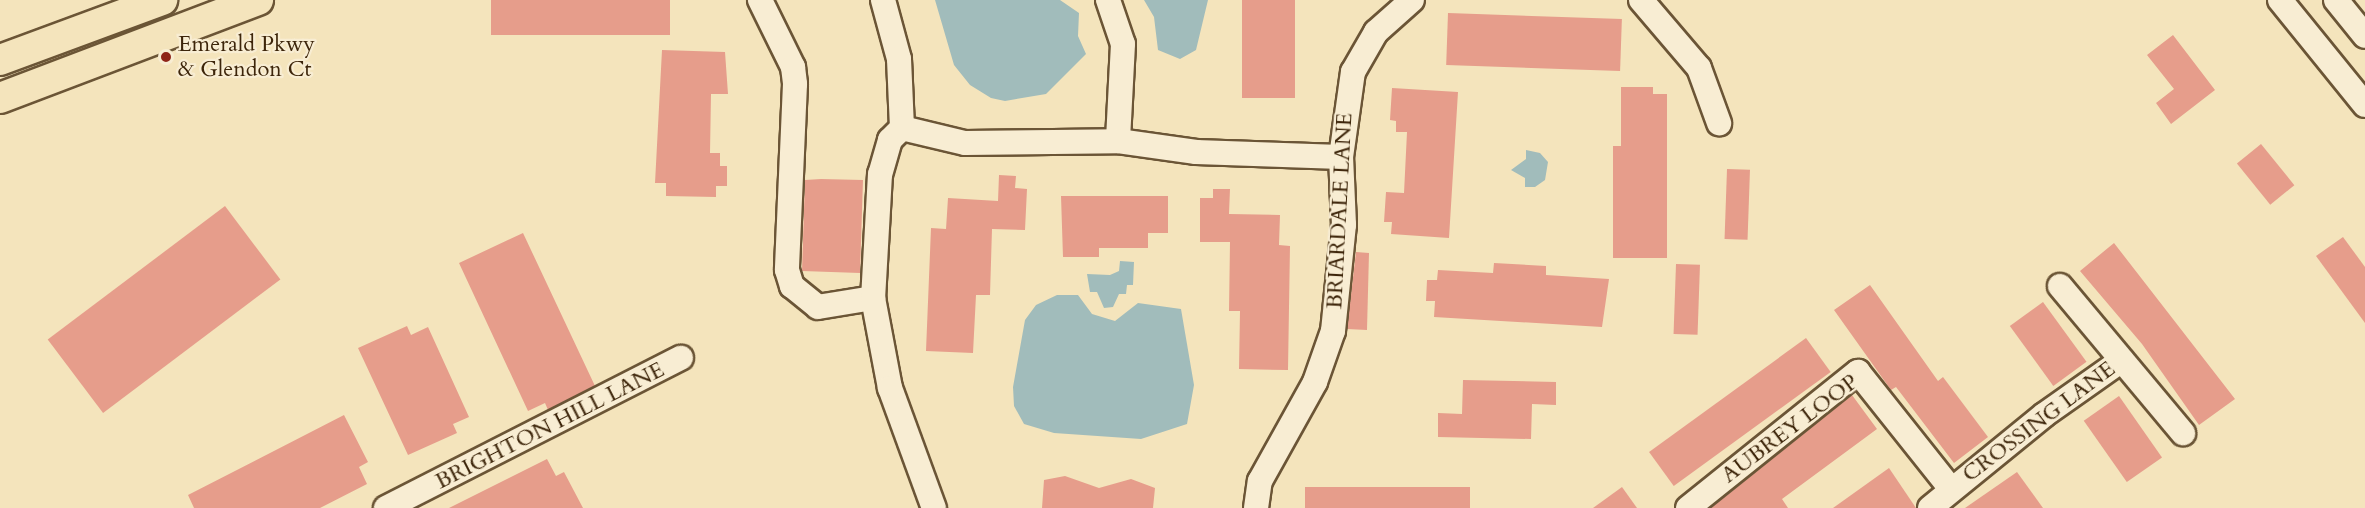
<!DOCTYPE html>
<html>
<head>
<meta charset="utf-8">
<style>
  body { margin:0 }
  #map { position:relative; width:2365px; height:508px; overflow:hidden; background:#f4e4bc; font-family:Cardo,serif }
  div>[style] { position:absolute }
  .water>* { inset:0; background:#a1bcbb }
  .building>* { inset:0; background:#e69d8b; transform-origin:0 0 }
  .roads { filter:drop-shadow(2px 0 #6b5536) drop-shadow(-2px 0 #6b5536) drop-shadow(0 2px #6b5536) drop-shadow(0 -2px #6b5536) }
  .minor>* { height:24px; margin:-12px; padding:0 12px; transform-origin:12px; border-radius:12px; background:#f8edd3 }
  .major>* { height:30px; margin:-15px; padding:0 15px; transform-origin:15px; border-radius:15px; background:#f4e4bc }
  .dots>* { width:16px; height:16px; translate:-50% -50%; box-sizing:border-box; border:3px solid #f8edd3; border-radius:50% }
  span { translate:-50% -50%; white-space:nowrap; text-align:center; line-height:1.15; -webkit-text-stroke:4.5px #f8edd3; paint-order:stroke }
  .poi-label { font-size:22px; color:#3d250a }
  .left { translate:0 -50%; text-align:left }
  .street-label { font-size:22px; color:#3d250a }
</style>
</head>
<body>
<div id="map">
  <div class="water">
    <i style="clip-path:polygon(935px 0,1060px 0,1079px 13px,1078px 36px,1086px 54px,1046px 94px,1005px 101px,991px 98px,970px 85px,954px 65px)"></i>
    <i style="clip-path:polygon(1144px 0,1208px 0,1196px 50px,1180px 59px,1158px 50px,1154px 17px)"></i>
    <i style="clip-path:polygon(1526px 150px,1540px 153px,1548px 162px,1545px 180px,1535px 187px,1525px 187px,1525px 178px,1511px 170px,1526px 159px)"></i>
    <i style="clip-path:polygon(1120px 261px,1134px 262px,1133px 285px,1127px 285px,1126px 294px,1119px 294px,1113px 307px,1104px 308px,1097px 292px,1090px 292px,1087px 274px,1110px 275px,1119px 271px)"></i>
    <i style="clip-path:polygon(1057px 295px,1078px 295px,1092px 314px,1115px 321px,1138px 303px,1181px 309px,1194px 385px,1187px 424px,1141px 439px,1054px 433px,1024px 424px,1014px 406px,1013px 387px,1025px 320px,1036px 305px)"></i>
  </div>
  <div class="building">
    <i style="left:491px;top:0;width:179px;height:35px"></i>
    <i style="left:1242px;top:0;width:53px;height:98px"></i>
    <i style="left:1448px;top:13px;width:174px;height:52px;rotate:2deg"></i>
    <i style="clip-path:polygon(2173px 35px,2215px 90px,2171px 124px,2156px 103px,2174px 89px,2147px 55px)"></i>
    <i style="clip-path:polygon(662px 50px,725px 52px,728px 94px,711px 94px,710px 153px,720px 153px,720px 166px,727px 166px,727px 186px,716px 186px,716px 197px,666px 196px,666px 183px,655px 183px)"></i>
    <i style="clip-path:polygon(1621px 87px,1653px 87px,1653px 94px,1667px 94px,1667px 258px,1613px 258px,1613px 146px,1621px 146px)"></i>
    <i style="clip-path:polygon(1392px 88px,1458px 92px,1449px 238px,1391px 234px,1392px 222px,1384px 222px,1386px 192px,1404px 193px,1407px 132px,1396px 132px,1396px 121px,1390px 120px)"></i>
    <i style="left:2261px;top:144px;width:53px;height:31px;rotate:51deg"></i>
    <i style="left:1727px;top:169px;width:23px;height:70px;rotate:2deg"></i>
    <i style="clip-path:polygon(999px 175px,1016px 176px,1015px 188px,1027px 189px,1025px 230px,992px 229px,990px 295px,976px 295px,973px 353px,926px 351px,931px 228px,946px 229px,948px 198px,998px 201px)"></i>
    <i style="clip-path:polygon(821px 179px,863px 180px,860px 273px,802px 271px,805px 180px)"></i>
    <i style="clip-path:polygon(1213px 189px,1230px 189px,1229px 214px,1280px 215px,1279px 245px,1290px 246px,1288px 370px,1239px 369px,1240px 311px,1229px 311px,1230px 242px,1200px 242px,1200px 198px,1213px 198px)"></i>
    <i style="clip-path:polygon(1061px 196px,1168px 196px,1168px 233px,1148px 233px,1148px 248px,1099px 248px,1099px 257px,1063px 257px)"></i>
    <i style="left:225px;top:206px;width:92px;height:222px;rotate:53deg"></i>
    <i style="clip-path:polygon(523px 233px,595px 386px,548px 410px,545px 403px,528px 411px,459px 263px)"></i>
    <i style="clip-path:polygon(2343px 237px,2365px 267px,2365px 323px,2316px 256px)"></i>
    <i style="clip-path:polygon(2114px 243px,2235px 399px,2199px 425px,2142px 344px,2080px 271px)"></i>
    <i style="clip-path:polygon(1356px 252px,1369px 253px,1367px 330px,1347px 329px)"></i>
    <i style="clip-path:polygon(1494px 263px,1546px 266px,1546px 275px,1609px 279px,1602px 327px,1434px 317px,1435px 301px,1426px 301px,1427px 280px,1437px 280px,1438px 270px,1493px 273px)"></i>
    <i style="left:1676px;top:264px;width:24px;height:70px;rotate:2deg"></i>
    <i style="clip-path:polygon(1870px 285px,1938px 381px,1943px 377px,1988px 437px,1954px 463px,1896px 387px,1891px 390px,1834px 310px)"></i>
    <i style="left:2043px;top:302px;width:74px;height:41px;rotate:54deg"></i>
    <i style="clip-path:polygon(407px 326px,411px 335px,428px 327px,469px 417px,453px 424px,457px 433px,408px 455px,358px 348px)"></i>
    <i style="left:1806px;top:338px;width:42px;height:194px;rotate:54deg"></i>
    <i style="clip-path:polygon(1463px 380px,1556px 382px,1556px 405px,1532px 404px,1531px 439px,1438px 437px,1438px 413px,1462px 414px)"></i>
    <i style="clip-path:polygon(1852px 395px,1877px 429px,1782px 499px,1788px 508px,1711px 508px)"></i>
    <i style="left:2119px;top:396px;width:75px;height:43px;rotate:55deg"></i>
    <i style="clip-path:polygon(344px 415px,368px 462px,359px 467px,367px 484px,320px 508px,194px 508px,188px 495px)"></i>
    <i style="clip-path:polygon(547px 459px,556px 476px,564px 472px,583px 508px,449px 508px)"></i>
    <i style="clip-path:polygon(1889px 468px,1916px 508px,1833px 508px)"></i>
    <i style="clip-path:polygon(2017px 472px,2043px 508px,1965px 508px)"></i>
    <i style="clip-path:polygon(1065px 476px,1099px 488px,1131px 479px,1155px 488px,1153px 508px,1042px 508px,1044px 480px)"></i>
    <i style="left:1305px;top:487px;width:165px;height:21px"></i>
    <i style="clip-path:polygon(1622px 487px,1637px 508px,1593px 508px)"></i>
  </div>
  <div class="roads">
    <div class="minor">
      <i style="left:760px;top:0;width:75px;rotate:63.8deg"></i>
      <i style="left:793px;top:67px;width:17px;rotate:83deg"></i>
      <i style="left:795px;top:84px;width:186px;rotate:92.5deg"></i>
      <i style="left:787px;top:270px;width:17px;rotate:73deg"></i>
      <i style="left:792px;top:286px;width:33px;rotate:39deg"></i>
      <i style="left:818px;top:307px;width:56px;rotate:-9.3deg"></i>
      <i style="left:883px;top:0;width:61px;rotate:74.8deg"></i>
      <i style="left:899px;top:59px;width:69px;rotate:87.5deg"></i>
      <i style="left:902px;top:128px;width:17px;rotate:135deg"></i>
      <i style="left:890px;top:140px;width:35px;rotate:106deg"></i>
      <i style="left:880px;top:174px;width:124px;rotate:93.2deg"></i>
      <i style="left:873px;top:298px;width:92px;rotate:79.3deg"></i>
      <i style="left:890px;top:388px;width:128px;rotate:69.9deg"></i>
      <i style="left:1108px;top:0;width:46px;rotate:71.2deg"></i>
      <i style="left:1123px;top:44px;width:97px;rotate:93deg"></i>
      <i style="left:1641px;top:0;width:89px;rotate:49.5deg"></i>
      <i style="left:1699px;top:68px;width:59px;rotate:70deg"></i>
      <i style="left:2280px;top:0;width:135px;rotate:51deg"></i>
      <i style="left:2336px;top:0;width:46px;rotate:51.1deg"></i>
      <i style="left:902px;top:128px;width:65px;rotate:13.4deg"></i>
      <i style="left:965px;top:143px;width:153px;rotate:-0.7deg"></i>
      <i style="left:1118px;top:141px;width:79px;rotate:8deg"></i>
      <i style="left:1196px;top:152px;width:145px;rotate:2deg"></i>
      <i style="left:2060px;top:286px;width:192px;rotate:50.1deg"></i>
      <i style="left:386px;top:508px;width:331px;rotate:-27deg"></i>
      <i style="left:1256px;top:508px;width:27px;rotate:-82deg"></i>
      <i style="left:1260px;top:481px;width:113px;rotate:-60.9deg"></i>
      <i style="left:1315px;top:382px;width:54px;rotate:-70.6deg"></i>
      <i style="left:1333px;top:331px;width:107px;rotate:-84.1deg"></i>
      <i style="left:1344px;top:225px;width:68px;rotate:-92.5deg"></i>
      <i style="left:1341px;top:157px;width:86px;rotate:-82deg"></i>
      <i style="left:1353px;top:72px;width:46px;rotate:-60.1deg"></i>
      <i style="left:1376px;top:32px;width:48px;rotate:-41.6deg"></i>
      <i style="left:1688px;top:508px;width:218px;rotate:-38.7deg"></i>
      <i style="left:1858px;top:372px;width:149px;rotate:51.5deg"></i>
      <i style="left:1930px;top:508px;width:147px;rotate:-39.2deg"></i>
      <i style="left:2044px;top:415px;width:95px;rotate:-35.2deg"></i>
    </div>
    <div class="major">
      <i style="left:0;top:60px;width:173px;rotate:-20.3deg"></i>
      <i style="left:0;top:98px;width:276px;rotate:-20.8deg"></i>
    </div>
  </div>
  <div class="dots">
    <i style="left:166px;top:57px;background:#8f2418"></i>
  </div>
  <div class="poi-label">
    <span class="left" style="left:178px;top:57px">Emerald Pkwy<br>&amp; Glendon Ct</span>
  </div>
  <div class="street-label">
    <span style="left:1340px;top:211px;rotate:-87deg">BRIARDALE LANE</span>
    <span style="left:2039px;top:422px;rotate:-37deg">CROSSING LANE</span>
    <span style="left:550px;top:426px;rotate:-27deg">BRIGHTON HILL LANE</span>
    <span style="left:1790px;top:429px;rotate:-37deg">AUBREY LOOP</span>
  </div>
</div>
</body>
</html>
